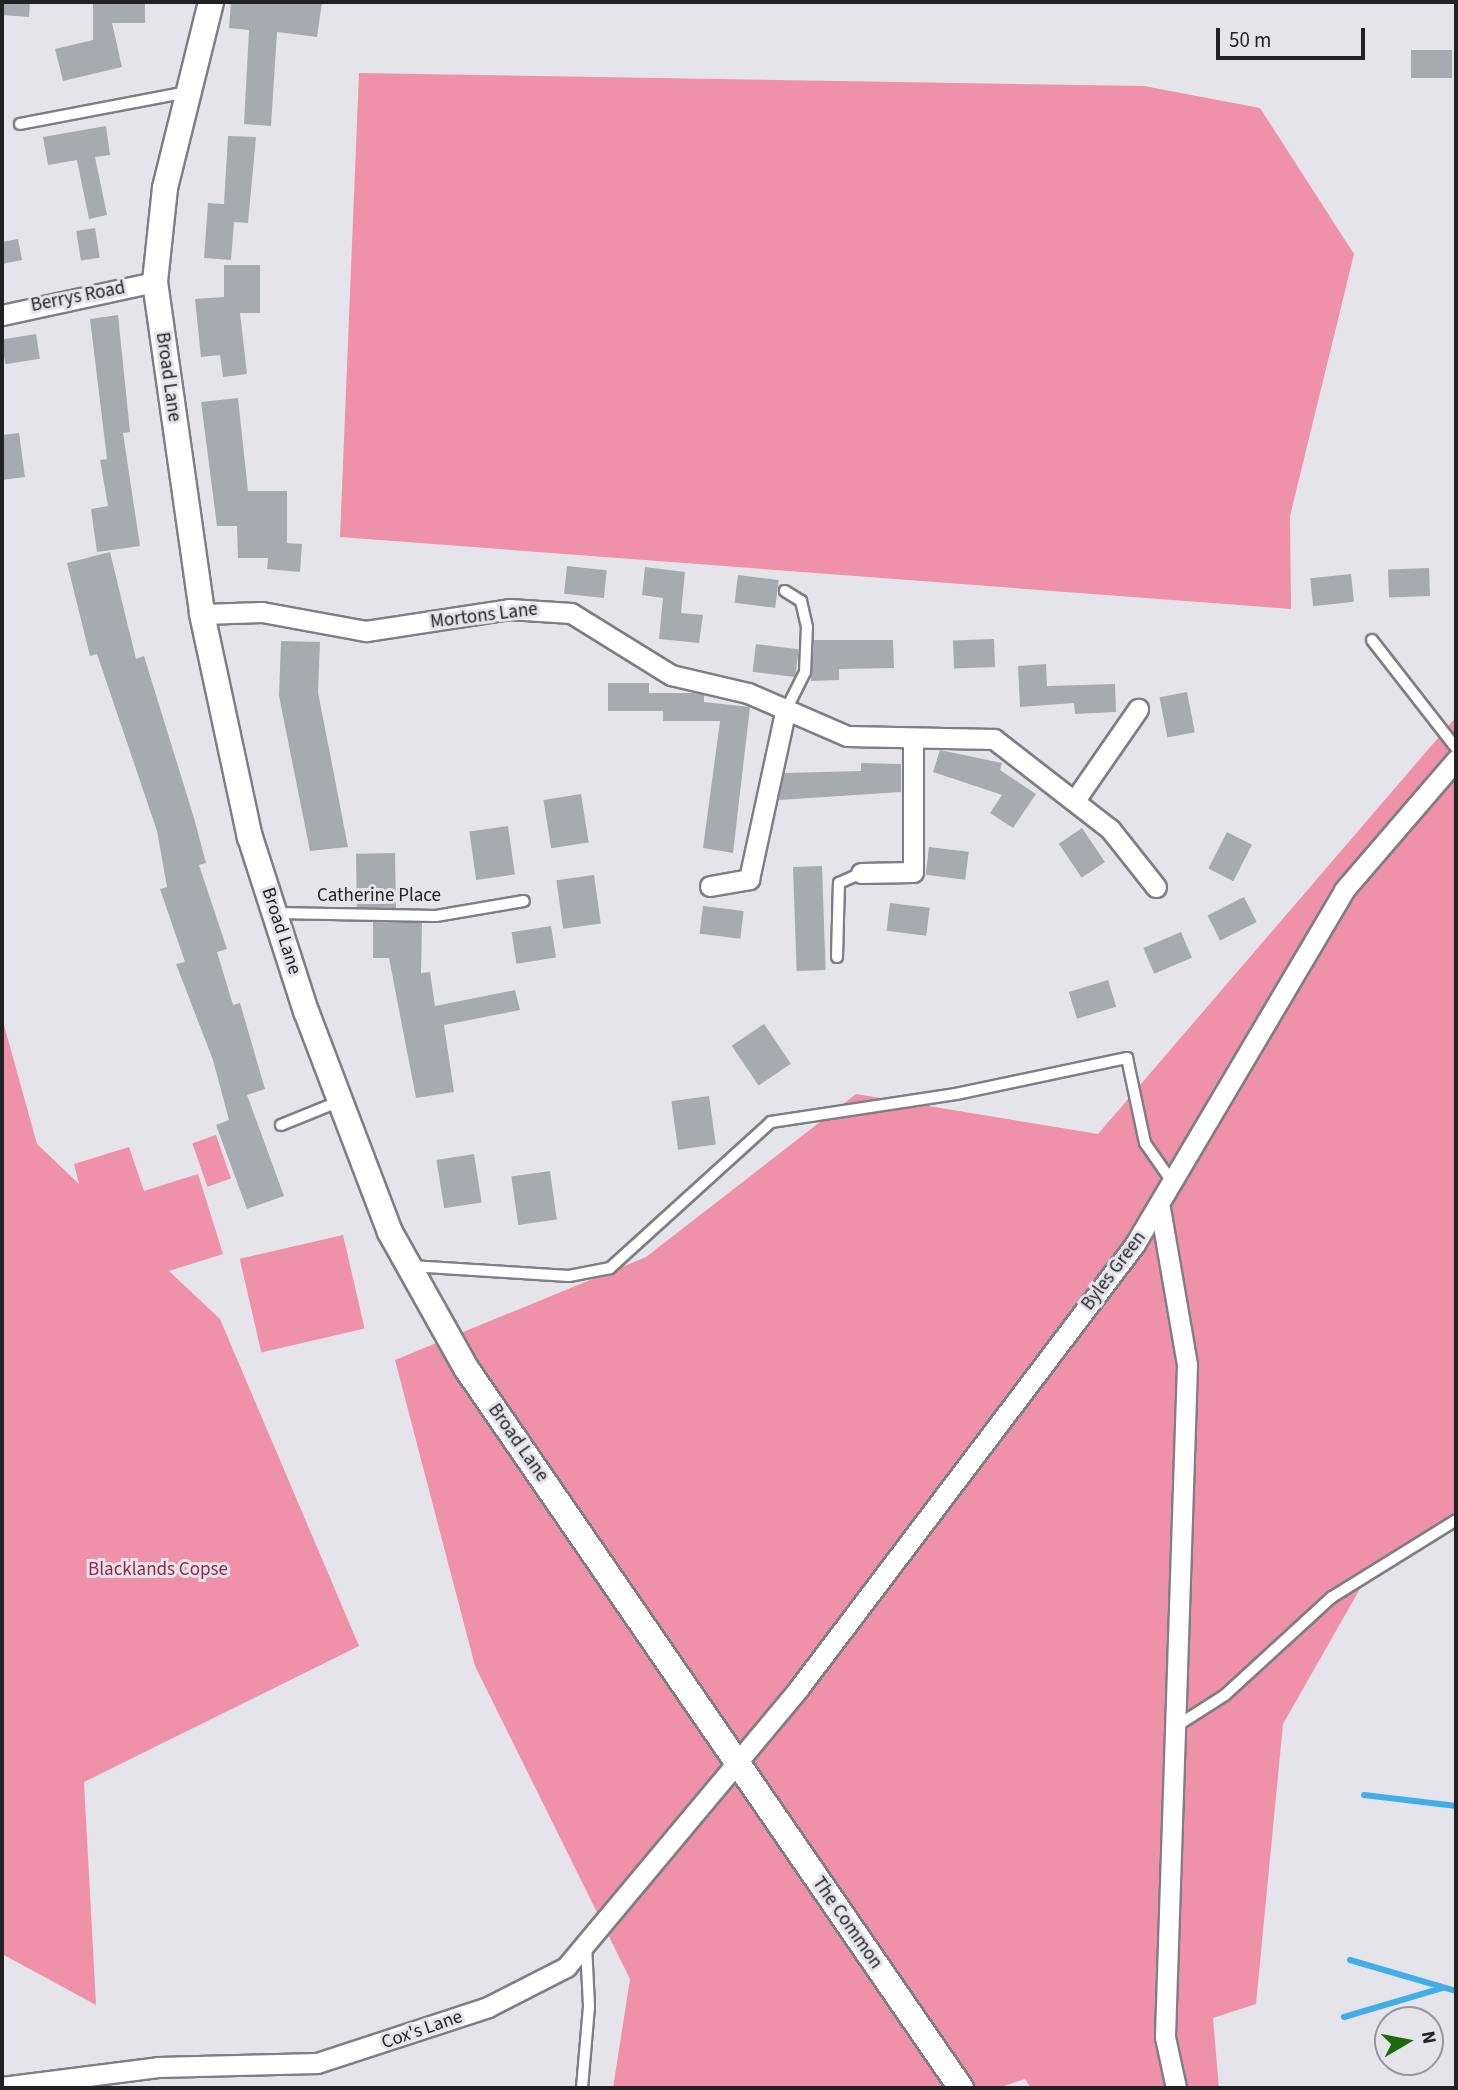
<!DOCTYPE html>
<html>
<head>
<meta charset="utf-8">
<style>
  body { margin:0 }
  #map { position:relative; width:1458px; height:2090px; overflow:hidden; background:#e6e4eb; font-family:"Source Sans 3",sans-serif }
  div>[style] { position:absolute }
  .green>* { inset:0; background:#f091aa; transform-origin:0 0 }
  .stream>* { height:6px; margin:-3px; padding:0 3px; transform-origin:3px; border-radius:3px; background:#42aee8 }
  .building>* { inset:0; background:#a8aab1; transform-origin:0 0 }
  .roads { filter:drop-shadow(2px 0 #807e85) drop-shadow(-2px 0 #807e85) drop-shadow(0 2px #807e85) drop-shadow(0 -2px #807e85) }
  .service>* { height:10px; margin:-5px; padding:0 5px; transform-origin:5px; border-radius:5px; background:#fff }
  .minor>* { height:19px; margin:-9.5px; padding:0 9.5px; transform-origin:9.5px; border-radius:9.5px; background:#fff }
  .tertiary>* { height:24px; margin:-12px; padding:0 12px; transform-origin:12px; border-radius:12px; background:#fff }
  span { translate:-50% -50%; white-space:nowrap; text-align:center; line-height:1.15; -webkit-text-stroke:6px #e6e4eb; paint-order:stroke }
  .street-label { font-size:19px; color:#222224 }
  .park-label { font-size:19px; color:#99214f }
  .frame { position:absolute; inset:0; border:4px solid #222224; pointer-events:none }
  .north { position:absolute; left:1374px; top:2006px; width:70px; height:70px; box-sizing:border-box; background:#e6e4eb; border:2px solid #98969b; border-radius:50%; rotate:80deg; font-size:19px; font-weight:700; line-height:28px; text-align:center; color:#222224 }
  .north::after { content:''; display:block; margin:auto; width:24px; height:32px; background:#1c6a0b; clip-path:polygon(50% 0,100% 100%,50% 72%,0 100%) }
  .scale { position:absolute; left:1216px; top:28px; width:149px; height:32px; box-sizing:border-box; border:4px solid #222224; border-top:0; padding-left:9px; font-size:21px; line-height:24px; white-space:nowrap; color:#222224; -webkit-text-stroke:5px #e6e4eb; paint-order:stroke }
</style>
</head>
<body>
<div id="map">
  <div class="green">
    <i style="clip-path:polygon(359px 73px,1144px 86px,1260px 108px,1354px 254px,1290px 516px,1291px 609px,340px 537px)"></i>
    <i style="clip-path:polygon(1456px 717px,1456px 1517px,1369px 1573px,1283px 1724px,1256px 2004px,1213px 2018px,1219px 2088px,1031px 2088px,1025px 2079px,998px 2088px,613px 2088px,630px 1979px,475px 1666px,395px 1360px,646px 1257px,856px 1094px,1098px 1134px)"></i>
    <i style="clip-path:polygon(2px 1018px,37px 1144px,79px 1184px,74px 1164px,129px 1147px,144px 1191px,198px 1174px,223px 1254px,169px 1271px,220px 1319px,359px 1646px,84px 1782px,96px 2005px,2px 1954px)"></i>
    <i style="left:216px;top:1135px;width:46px;height:25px;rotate:71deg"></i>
    <i style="left:343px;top:1235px;width:96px;height:106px;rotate:77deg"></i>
  </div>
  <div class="stream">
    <i style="left:1364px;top:1795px;width:93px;rotate:6.8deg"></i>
    <i style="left:1350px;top:1960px;width:110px;rotate:16.3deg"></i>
    <i style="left:1344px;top:2017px;width:102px;rotate:-16.5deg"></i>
  </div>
  <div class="building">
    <i style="clip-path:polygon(2px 2px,30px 2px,29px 17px,2px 15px)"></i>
    <i style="clip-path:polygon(93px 2px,145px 2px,145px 23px,112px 23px,122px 67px,63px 81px,55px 49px,93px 40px)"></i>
    <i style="clip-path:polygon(231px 2px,322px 2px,317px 37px,277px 32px,271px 126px,244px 124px,249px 30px,229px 28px)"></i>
    <i style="left:1411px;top:50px;width:41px;height:28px"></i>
    <i style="clip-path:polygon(106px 126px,110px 155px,95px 157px,107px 215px,89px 219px,77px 160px,48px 165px,43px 137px)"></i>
    <i style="clip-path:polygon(228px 136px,256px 137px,248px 223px,234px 222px,231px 260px,204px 258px,208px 203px,224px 204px)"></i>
    <i style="left:95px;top:228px;width:30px;height:19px;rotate:81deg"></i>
    <i style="clip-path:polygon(18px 239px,22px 260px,2px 264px,2px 242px)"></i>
    <i style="clip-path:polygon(224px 265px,260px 265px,260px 313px,240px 313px,247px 374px,223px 377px,220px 355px,201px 357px,195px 299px,224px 297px)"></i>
    <i style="clip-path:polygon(118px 315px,130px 432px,123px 433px,140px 546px,97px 552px,91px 509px,108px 506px,100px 460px,107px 459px,90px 319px)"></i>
    <i style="left:36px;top:334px;width:25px;height:35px;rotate:81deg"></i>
    <i style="clip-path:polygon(238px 398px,248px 491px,287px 491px,287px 543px,302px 544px,300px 572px,267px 569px,268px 558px,238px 558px,237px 526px,217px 526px,201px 402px)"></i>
    <i style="clip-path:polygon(19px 433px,25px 477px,2px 480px,2px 435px)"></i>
    <i style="clip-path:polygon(110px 552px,136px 659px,144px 656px,194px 818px,206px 863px,199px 865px,227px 949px,217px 952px,233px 1005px,240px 1003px,265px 1089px,247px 1095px,284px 1196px,247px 1209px,216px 1125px,229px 1120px,213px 1060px,176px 964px,185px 962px,160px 889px,167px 887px,157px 831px,97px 654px,90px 656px,67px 563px)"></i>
    <i style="left:567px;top:566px;width:40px;height:28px;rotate:6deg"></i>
    <i style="clip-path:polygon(645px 567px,685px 572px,681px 613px,703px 615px,699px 643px,659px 639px,663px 598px,642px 595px)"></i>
    <i style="left:1429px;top:568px;width:28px;height:41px;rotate:88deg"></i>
    <i style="left:1351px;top:574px;width:28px;height:41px;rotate:84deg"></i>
    <i style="left:738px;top:575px;width:41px;height:28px;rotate:7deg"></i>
    <i style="left:994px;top:639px;width:28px;height:41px;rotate:88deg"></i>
    <i style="clip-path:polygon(814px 640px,893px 640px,894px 668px,839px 669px,839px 680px,811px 681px)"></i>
    <i style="clip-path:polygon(281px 641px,320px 642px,318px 692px,348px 847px,310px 851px,279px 696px)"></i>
    <i style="left:756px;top:644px;width:43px;height:28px;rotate:7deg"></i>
    <i style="clip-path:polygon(1046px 664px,1047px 686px,1115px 684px,1116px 712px,1075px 714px,1074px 703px,1020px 707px,1018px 666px)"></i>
    <i style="clip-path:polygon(608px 683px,649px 683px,649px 693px,693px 693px,704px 695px,704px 702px,750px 707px,733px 853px,703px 848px,720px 721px,663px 721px,663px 711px,608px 711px)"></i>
    <i style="left:1187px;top:692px;width:41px;height:28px;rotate:79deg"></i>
    <i style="clip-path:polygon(940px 750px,1002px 763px,1000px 770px,1036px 794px,1013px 828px,990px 813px,1002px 795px,933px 772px)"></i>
    <i style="clip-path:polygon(861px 763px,901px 764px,901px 792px,779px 800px,784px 773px,861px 771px)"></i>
    <i style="left:581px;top:794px;width:49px;height:38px;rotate:81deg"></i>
    <i style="left:508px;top:826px;width:49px;height:39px;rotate:82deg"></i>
    <i style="left:1082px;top:828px;width:41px;height:28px;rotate:56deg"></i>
    <i style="left:1227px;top:832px;width:28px;height:41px;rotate:27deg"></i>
    <i style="left:929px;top:847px;width:40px;height:28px;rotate:7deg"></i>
    <i style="left:395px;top:853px;width:55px;height:39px;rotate:89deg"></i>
    <i style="left:822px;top:866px;width:104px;height:29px;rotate:88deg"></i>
    <i style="left:594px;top:875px;width:49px;height:38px;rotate:82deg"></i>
    <i style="left:1244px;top:897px;width:28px;height:41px;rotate:63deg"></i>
    <i style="left:890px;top:903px;width:40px;height:28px;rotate:7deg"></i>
    <i style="left:703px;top:906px;width:41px;height:28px;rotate:7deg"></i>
    <i style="clip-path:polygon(373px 922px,422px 923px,421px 973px,430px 972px,435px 1006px,515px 990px,520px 1010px,444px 1025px,454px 1092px,416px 1098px,389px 958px,373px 958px)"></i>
    <i style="left:551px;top:926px;width:32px;height:40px;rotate:81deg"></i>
    <i style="left:1181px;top:932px;width:28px;height:41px;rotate:67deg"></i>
    <i style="left:1108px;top:980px;width:28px;height:41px;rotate:73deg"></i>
    <i style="left:764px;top:1024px;width:48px;height:39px;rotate:56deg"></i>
    <i style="left:709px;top:1096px;width:49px;height:38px;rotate:82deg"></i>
    <i style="left:474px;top:1154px;width:49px;height:38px;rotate:81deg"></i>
    <i style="left:550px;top:1171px;width:49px;height:39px;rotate:82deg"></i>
  </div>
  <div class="roads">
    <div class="service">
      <i style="left:20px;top:124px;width:171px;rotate:-10.8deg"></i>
      <i style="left:1372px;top:640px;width:137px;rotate:52.1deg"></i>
      <i style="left:785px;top:712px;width:45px;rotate:-63.4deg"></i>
      <i style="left:805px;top:672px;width:45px;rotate:-87.5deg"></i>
      <i style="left:807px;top:627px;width:27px;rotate:-103deg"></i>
      <i style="left:801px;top:601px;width:19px;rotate:-148deg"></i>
      <i style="left:277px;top:913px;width:159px;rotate:1.1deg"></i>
      <i style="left:436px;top:916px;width:89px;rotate:-9.7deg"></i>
      <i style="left:837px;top:957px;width:74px;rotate:-88.5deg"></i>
      <i style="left:839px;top:883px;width:24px;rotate:-24deg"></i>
      <i style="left:281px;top:1125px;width:64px;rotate:-22.1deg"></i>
      <i style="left:411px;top:1266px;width:158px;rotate:3.6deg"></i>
      <i style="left:569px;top:1276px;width:42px;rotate:-11deg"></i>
      <i style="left:610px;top:1268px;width:217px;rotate:-42.2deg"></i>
      <i style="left:771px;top:1122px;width:187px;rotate:-8.6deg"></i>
      <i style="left:956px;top:1094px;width:175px;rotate:-11.9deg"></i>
      <i style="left:1127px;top:1058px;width:87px;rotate:78deg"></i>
      <i style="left:1145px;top:1143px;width:49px;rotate:55deg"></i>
      <i style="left:1175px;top:1727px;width:59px;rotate:-32.6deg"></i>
      <i style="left:1225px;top:1695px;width:145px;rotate:-42.5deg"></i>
      <i style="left:1332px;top:1597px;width:146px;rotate:-31.8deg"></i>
      <i style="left:582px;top:2088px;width:82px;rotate:-85.1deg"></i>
      <i style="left:589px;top:2006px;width:61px;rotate:-92.8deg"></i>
    </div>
    <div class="minor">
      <i style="left:2px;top:315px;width:157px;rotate:-12.2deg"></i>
      <i style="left:202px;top:614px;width:60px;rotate:-1.9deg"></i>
      <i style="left:262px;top:612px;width:106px;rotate:10.4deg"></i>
      <i style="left:366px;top:631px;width:145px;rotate:-8.7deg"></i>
      <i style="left:509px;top:609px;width:62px;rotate:3.7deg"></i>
      <i style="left:571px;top:613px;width:118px;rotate:31.8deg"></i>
      <i style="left:671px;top:675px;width:79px;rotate:13.2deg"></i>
      <i style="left:748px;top:693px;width:108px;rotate:23.5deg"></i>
      <i style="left:847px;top:736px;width:147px;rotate:1.2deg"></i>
      <i style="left:994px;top:739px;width:147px;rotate:37.8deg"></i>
      <i style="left:1110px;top:829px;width:74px;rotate:51.6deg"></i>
      <i style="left:1075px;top:800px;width:111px;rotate:-55.3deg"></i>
      <i style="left:861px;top:873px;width:52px;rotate:-1.1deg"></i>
      <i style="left:913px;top:872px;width:132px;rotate:-90deg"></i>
      <i style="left:710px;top:886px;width:40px;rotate:-10deg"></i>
      <i style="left:749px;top:879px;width:171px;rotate:-77.8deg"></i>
      <i style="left:1160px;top:1208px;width:159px;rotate:80.2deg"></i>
      <i style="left:1187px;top:1365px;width:672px;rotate:91.88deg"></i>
      <i style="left:1165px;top:2037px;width:52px;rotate:77.8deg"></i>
      <i style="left:2px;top:2087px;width:157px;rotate:-7.3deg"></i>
      <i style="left:158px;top:2067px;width:159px;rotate:-1.4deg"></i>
      <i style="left:317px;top:2063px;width:180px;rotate:-18.1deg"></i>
      <i style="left:488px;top:2007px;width:88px;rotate:-27.1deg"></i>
      <i style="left:566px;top:1967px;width:363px;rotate:-50.1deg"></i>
      <i style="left:799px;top:1688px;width:557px;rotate:-52.88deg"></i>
      <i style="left:1135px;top:1244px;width:411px;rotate:-59.4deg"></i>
      <i style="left:1344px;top:890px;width:172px;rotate:-49.3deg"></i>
    </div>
    <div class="tertiary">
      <i style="left:211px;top:2px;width:192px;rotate:103.9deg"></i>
      <i style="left:165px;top:188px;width:95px;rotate:96.1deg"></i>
      <i style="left:155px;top:282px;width:335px;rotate:81.9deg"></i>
      <i style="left:202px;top:614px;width:228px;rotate:77.9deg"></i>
      <i style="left:250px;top:837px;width:183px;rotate:72.2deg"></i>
      <i style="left:306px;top:1011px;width:236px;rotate:69.2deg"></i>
      <i style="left:390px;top:1232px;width:156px;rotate:60.8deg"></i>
      <i style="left:466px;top:1368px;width:874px;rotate:55.49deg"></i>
    </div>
  </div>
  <div class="street-label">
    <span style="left:78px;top:297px;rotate:-11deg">Berrys Road</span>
    <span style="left:168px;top:377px;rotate:82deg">Broad Lane</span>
    <span style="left:484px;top:616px;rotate:-7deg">Mortons Lane</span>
    <span style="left:379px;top:896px">Catherine Place</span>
    <span style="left:281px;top:931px;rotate:72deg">Broad Lane</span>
    <span style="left:1114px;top:1271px;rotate:-53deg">Byles Green</span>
    <span style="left:518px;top:1443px;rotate:55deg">Broad Lane</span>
    <span style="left:847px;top:1923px;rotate:55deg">The Common</span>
    <span style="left:422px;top:2030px;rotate:-19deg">Cox's Lane</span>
  </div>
  <div class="park-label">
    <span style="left:158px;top:1570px">Blacklands Copse</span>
  </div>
  <div class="frame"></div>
  <div class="north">N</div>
  <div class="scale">50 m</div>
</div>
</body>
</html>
